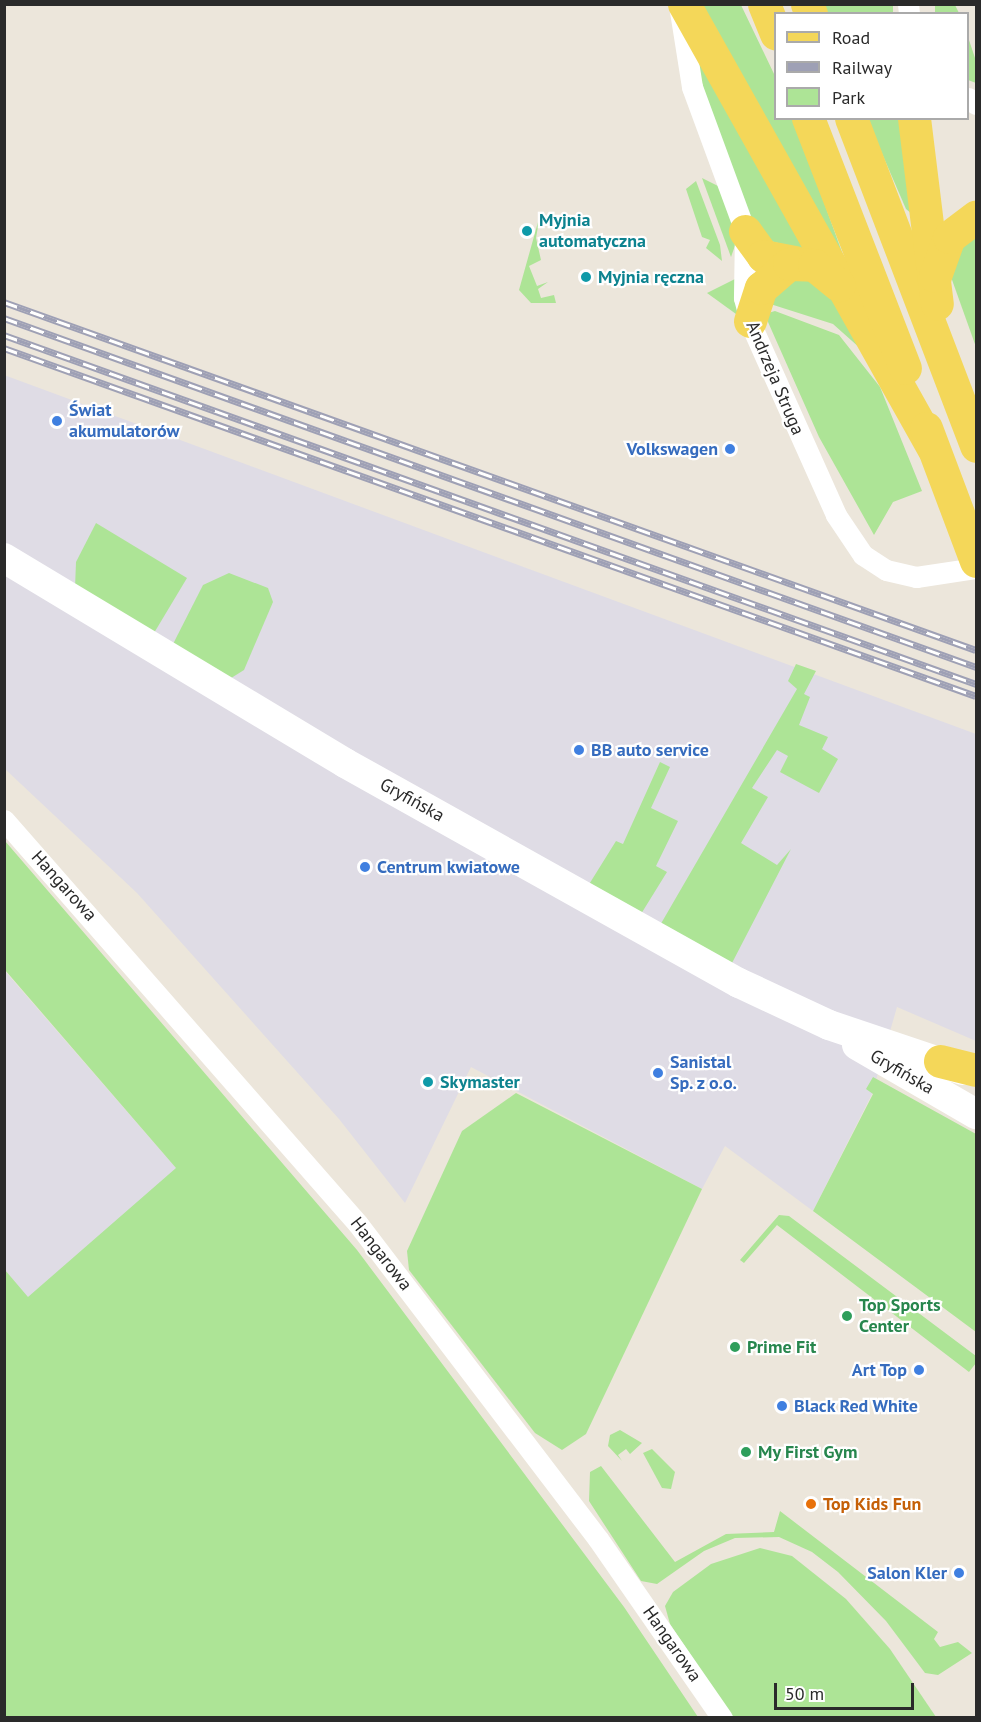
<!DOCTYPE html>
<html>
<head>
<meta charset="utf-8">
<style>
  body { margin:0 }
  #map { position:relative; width:981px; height:1722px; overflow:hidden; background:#ece6db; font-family:"PT Sans",sans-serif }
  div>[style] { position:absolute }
  .industrial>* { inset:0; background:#dfdce5 }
  .green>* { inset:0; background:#ade496; transform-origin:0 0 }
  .street>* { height:21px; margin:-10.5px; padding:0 10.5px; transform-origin:10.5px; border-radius:10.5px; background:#fff }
  .secondary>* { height:30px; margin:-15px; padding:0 15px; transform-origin:15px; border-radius:15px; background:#fff }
  .primary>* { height:33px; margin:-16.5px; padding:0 16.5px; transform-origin:16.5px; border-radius:16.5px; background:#f4d759 }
  .rail>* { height:7px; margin-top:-3.5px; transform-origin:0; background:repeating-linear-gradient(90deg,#fff 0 14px,#9ea0b5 0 28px); box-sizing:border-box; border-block:2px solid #9ea0b5 }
  .dots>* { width:16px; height:16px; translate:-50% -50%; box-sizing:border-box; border:3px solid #fff; border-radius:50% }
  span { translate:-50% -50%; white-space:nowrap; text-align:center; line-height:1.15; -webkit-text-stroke:4.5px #fff; paint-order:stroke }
  .culture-label { font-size:18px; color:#0d838f; font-weight:700 }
  .left { translate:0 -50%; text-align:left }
  .street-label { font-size:18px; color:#2a2a2a }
  .shop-label { font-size:18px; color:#366cbe; font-weight:700 }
  .right { translate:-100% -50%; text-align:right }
  .leisure-label { font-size:18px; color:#27864d; font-weight:700 }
  .food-label { font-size:18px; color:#c56008; font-weight:700 }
  .frame { position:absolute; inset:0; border:6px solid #2a2a2a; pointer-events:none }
  .legend { position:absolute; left:774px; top:12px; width:195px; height:108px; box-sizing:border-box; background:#fff; border:2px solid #aaa; margin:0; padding:8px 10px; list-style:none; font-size:18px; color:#2a2a2a }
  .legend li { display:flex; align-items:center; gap:12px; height:30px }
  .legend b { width:30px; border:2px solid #aaa }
  .scale { position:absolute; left:774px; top:1683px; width:140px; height:27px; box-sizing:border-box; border:3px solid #2a2a2a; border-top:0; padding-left:8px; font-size:18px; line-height:21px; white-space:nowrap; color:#2a2a2a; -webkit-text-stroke:4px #fff; paint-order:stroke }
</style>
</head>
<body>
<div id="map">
  <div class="industrial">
    <i style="clip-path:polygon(4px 375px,976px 734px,976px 1041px,897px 1007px,872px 1094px,813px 1211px,725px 1146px,702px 1189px,471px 1067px,405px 1203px,339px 1119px,137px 893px,5px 769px)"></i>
    <i style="clip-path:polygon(4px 970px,177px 1169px,28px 1298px,5px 1270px)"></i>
  </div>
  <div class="green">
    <i style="clip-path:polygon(697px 5px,741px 5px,775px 76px,776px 118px,794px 119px,843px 255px)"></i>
    <i style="left:822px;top:5px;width:71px;height:9px"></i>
    <i style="clip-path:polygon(935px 5px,955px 5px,959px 13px,935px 13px)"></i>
    <i style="clip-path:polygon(968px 37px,976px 61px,976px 83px,968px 80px)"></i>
    <i style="clip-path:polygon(695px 44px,815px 253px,756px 237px,700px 85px)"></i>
    <i style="clip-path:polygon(867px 119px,901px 119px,912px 214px,906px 209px)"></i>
    <i style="clip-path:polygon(702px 178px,718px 186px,738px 237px,731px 257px)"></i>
    <i style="clip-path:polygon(696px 181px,720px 245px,722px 261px,706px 248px,710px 240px,702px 237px,686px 189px)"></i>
    <i style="clip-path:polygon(540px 215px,536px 238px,541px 260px,529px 266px,537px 286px,548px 282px,538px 289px,541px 298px,554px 295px,556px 303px,531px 303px,519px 290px)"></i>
    <i style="clip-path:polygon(976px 227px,976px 347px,951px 277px,956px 243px)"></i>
    <i style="clip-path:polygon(735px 279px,738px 312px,736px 314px,707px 293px)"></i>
    <i style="clip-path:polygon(783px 280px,821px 280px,861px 349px,833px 324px,764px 302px)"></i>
    <i style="clip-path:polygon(775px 311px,839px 335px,880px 387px,922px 491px,893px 502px,874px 535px,819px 437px,768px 322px,768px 313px)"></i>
    <i style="clip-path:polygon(96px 523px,187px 578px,154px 633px,75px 588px,76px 562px)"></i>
    <i style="clip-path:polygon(229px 573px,268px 588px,273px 602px,244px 670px,228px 680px,172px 646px,203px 585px)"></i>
    <i style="clip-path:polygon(796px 664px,816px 671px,804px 694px,810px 697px,799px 725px,828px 737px,822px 749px,838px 759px,819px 793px,780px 772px,788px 756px,777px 750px,752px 788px,768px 797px,741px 843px,777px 865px,791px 849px,732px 963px,659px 927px,797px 689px,788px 681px)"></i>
    <i style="clip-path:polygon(660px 762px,670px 767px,651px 808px,678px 821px,656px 866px,667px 872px,641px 914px,588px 886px,616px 841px,623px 844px)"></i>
    <i style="clip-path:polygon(5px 841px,357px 1250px,624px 1607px,698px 1717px,5px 1717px,5px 1270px,28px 1297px,176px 1168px,5px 970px)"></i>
    <i style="clip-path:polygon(873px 1077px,976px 1134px,976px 1332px,813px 1211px,873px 1094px,866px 1089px)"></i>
    <i style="clip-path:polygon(516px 1093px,702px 1189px,586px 1434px,562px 1450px,535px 1433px,409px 1270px,407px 1251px,462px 1131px)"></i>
    <i style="clip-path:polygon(779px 1215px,789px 1216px,976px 1356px,976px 1363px,969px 1372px,777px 1225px,744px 1263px,740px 1260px)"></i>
    <i style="clip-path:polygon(620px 1430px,642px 1443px,630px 1454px,626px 1449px,618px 1455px,622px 1461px,608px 1446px,610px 1435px)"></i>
    <i style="clip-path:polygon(652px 1449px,675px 1472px,671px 1489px,662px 1488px,643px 1453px)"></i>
    <i style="clip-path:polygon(601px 1466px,675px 1562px,726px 1534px,774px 1532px,780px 1511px,938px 1632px,934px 1639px,940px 1647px,958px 1642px,972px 1653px,938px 1675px,925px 1673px,886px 1621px,838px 1572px,812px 1552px,779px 1537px,735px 1538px,704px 1551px,657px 1584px,641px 1581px,589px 1501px,590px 1472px)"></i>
    <i style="clip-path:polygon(760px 1548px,792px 1556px,846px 1599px,890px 1649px,936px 1717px,732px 1717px,670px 1624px,665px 1606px,673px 1592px,711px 1564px)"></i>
  </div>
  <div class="street">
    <i style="left:908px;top:4px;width:10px;rotate:84deg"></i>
    <i style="left:680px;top:11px;width:77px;rotate:81deg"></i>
    <i style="left:692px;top:87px;width:153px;rotate:69.8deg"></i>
    <i style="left:745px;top:231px;width:67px;rotate:90.9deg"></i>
    <i style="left:744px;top:298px;width:30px;rotate:75deg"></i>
    <i style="left:752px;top:327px;width:206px;rotate:65.9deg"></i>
    <i style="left:836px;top:515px;width:48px;rotate:56deg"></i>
    <i style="left:863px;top:555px;width:27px;rotate:33deg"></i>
    <i style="left:886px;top:570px;width:31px;rotate:13deg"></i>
    <i style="left:916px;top:577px;width:61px;rotate:-8.5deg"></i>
    <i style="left:968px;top:98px;width:10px;rotate:37deg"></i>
    <i style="left:4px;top:820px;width:537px;rotate:48.77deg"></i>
    <i style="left:358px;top:1224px;width:396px;rotate:52.7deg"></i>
    <i style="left:598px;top:1539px;width:218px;rotate:55.3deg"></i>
  </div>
  <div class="secondary">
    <i style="left:4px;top:558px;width:398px;rotate:31deg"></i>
    <i style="left:345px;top:763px;width:451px;rotate:29.2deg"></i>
    <i style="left:739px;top:983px;width:99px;rotate:25deg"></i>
    <i style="left:829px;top:1025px;width:141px;rotate:18.6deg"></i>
    <i style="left:857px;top:1045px;width:138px;rotate:30.1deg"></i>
  </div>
  <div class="primary">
    <i style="left:684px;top:4px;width:509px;rotate:60.72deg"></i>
    <i style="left:764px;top:4px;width:32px;rotate:68deg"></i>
    <i style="left:807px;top:4px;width:11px;rotate:68deg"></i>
    <i style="left:808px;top:118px;width:268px;rotate:68.8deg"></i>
    <i style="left:851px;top:118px;width:351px;rotate:69.1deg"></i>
    <i style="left:914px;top:118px;width:187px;rotate:83deg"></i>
    <i style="left:745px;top:231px;width:31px;rotate:54deg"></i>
    <i style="left:763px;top:256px;width:33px;rotate:11deg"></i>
    <i style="left:935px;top:276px;width:41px;rotate:-70.3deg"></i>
    <i style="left:949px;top:237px;width:34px;rotate:-37deg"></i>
    <i style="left:750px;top:321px;width:35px;rotate:-72deg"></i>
    <i style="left:761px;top:288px;width:37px;rotate:-41deg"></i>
    <i style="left:789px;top:264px;width:25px;rotate:2deg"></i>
    <i style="left:814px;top:265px;width:32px;rotate:39deg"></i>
    <i style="left:926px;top:428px;width:142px;rotate:69.4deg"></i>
    <i style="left:940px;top:1061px;width:37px;rotate:14deg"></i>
  </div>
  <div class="rail">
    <i style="left:4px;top:302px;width:1032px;rotate:19.7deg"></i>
    <i style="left:4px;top:318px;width:1033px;rotate:19.75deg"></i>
    <i style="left:4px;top:335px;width:1033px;rotate:19.75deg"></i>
    <i style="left:4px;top:348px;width:1032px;rotate:19.7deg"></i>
  </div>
  <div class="dots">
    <i style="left:527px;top:231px;background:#0f9aa8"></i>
    <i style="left:586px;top:277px;background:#0f9aa8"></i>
    <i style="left:57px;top:421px;background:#3f7fe0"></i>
    <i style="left:730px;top:449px;background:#3f7fe0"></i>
    <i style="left:579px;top:750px;background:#3f7fe0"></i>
    <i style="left:365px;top:867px;background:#3f7fe0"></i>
    <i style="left:658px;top:1073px;background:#3f7fe0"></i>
    <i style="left:428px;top:1082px;background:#0f9aa8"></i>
    <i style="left:847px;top:1316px;background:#2e9e5b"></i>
    <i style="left:735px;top:1347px;background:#2e9e5b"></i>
    <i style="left:919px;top:1370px;background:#3f7fe0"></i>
    <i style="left:782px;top:1406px;background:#3f7fe0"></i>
    <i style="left:746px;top:1452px;background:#2e9e5b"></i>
    <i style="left:811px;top:1504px;background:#e8710a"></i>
    <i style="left:959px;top:1573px;background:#3f7fe0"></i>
  </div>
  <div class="culture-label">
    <span class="left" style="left:539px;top:231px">Myjnia<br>automatyczna</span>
    <span class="left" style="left:598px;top:277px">Myjnia ręczna</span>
    <span class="left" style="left:440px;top:1082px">Skymaster</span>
  </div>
  <div class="street-label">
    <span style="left:775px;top:378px;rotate:67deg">Andrzeja Struga</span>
    <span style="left:412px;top:800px;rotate:29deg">Gryfińska</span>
    <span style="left:64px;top:886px;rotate:48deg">Hangarowa</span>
    <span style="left:902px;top:1072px;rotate:30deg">Gryfińska</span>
    <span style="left:381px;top:1254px;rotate:52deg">Hangarowa</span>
    <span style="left:672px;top:1644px;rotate:55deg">Hangarowa</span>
  </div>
  <div class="shop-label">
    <span class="left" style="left:69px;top:421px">Świat<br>akumulatorów</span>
    <span class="right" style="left:718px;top:449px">Volkswagen</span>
    <span class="left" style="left:591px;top:750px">BB auto service</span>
    <span class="left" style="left:377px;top:867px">Centrum kwiatowe</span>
    <span class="left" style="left:670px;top:1073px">Sanistal<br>Sp. z o.o.</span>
    <span class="right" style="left:907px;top:1370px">Art Top</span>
    <span class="left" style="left:794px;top:1406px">Black Red White</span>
    <span class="right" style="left:947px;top:1573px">Salon Kler</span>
  </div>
  <div class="leisure-label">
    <span class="left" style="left:859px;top:1316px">Top Sports<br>Center</span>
    <span class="left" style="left:747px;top:1347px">Prime Fit</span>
    <span class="left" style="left:758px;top:1452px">My First Gym</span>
  </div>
  <div class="food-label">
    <span class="left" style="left:823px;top:1504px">Top Kids Fun</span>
  </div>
  <div class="frame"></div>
  <ul class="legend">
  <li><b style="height:8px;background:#f4d759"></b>Road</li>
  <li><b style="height:8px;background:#9ea0b5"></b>Railway</li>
  <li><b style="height:16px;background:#ade496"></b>Park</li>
  </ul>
  <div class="scale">50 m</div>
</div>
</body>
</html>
